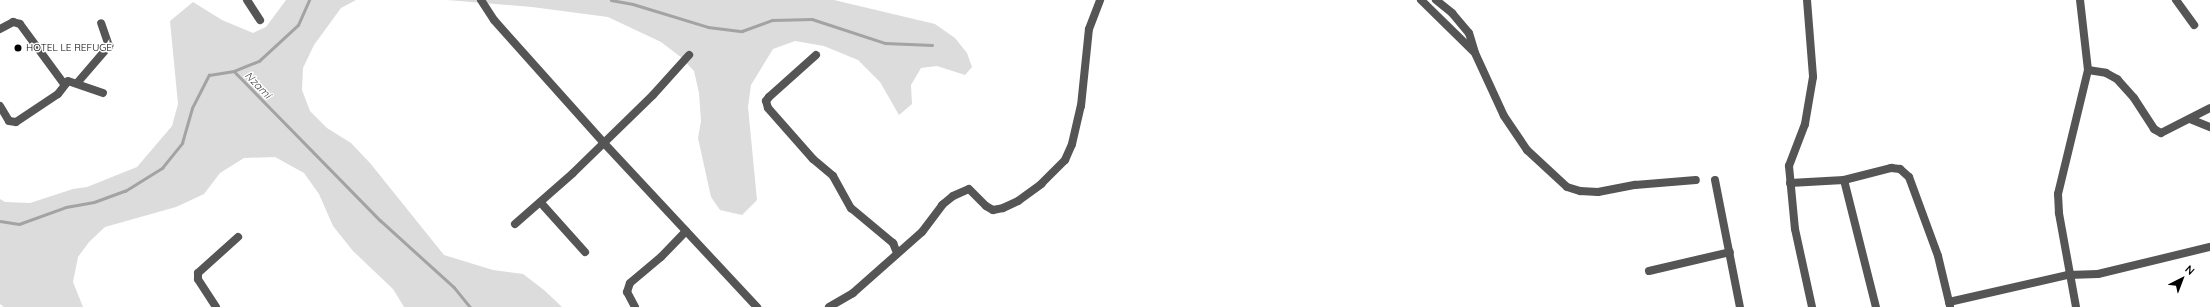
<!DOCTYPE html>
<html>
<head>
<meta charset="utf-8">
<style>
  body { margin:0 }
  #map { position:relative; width:2210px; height:307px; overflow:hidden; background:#fff; font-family:Quicksand,sans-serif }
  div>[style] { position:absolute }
  .green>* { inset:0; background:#dcdcdc }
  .stream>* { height:2.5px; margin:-1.25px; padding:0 1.25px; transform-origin:1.25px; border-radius:1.25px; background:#a3a3a3 }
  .minor>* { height:8px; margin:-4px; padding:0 4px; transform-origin:4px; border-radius:4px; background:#555 }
  .dots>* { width:11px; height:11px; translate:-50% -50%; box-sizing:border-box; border:2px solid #fff; border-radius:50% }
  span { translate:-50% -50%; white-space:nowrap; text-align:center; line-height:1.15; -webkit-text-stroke:3px #fff; paint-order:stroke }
  .poi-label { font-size:10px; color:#000 }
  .left { translate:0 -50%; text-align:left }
  .water-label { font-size:11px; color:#444; font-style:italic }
  .north { position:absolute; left:2162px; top:259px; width:40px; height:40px; -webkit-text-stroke:3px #fff; paint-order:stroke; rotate:42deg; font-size:11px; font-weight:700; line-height:16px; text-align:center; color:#000 }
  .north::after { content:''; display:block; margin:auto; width:14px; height:18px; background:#000; clip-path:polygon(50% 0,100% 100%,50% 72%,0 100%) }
</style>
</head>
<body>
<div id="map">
  <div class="green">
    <i style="clip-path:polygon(286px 0,356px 0,341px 8px,314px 45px,303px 68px,302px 90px,310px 111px,327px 128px,351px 143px,370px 163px,444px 255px,493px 270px,523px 274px,544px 290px,562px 307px,404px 307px,393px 289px,353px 251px,333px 226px,319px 194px,304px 173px,275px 157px,244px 158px,220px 173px,204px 194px,176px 207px,105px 227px,89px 242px,78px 257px,73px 282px,83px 307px,4px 307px,0 304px,0 199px,5px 202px,30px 203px,73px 189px,87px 187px,137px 167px,172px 126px,178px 104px,170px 21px,193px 2px,222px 20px,253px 33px,266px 27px)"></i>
    <i style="clip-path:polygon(447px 0,834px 0,935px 24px,955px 38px,967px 53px,972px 67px,965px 75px,937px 66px,921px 68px,911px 85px,912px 104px,899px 115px,880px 82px,858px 60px,824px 46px,795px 41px,773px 49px,751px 85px,748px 107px,757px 200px,742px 215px,720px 210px,711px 197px,698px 138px,701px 121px,699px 93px,694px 71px,682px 58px,661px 42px,608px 17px,532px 7px)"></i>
  </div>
  <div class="stream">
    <i style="left:611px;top:0;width:22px;rotate:10deg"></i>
    <i style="left:633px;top:4px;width:78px;rotate:17deg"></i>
    <i style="left:708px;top:27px;width:34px;rotate:7deg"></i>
    <i style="left:742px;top:31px;width:32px;rotate:-20deg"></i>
    <i style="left:772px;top:20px;width:40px;rotate:-1.4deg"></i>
    <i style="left:812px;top:19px;width:77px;rotate:18.2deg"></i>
    <i style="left:885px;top:43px;width:47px;rotate:2.4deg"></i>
    <i style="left:234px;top:71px;width:27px;rotate:-22deg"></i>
    <i style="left:259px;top:61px;width:53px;rotate:-42.7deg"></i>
    <i style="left:298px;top:25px;width:27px;rotate:-66deg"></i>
    <i style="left:0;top:221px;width:19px;rotate:9deg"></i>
    <i style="left:19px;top:224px;width:50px;rotate:-19.9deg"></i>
    <i style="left:66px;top:207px;width:28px;rotate:-10deg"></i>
    <i style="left:94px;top:202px;width:33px;rotate:-20deg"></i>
    <i style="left:125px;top:191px;width:44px;rotate:-31.9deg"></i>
    <i style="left:162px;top:168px;width:32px;rotate:-51deg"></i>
    <i style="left:182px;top:143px;width:36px;rotate:-74deg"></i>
    <i style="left:192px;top:108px;width:37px;rotate:-63deg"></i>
    <i style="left:209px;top:75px;width:25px;rotate:-9deg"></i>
    <i style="left:234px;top:71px;width:209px;rotate:45.6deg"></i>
    <i style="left:380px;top:220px;width:100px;rotate:42.2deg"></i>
    <i style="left:454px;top:287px;width:26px;rotate:51deg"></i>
  </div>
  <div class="minor">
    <i style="left:247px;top:0;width:24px;rotate:57deg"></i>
    <i style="left:481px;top:0;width:24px;rotate:57deg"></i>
    <i style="left:494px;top:20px;width:164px;rotate:48.2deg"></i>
    <i style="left:603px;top:142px;width:226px;rotate:47deg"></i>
    <i style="left:1421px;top:0;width:73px;rotate:44.4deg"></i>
    <i style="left:1436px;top:0;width:21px;rotate:39deg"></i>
    <i style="left:1452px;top:13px;width:26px;rotate:50deg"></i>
    <i style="left:1469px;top:33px;width:21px;rotate:73deg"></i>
    <i style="left:1475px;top:53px;width:69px;rotate:65.3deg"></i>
    <i style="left:1504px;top:116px;width:41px;rotate:55.9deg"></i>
    <i style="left:1527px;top:150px;width:54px;rotate:42.8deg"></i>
    <i style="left:1567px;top:187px;width:14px;rotate:17deg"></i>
    <i style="left:1580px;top:191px;width:18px;rotate:3deg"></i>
    <i style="left:1598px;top:192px;width:38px;rotate:-11deg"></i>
    <i style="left:1635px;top:185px;width:61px;rotate:-4.7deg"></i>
    <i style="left:1807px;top:0;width:77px;rotate:85.5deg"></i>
    <i style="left:1813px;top:77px;width:48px;rotate:99.7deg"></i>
    <i style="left:1805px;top:124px;width:45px;rotate:110.9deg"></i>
    <i style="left:1789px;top:166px;width:63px;rotate:84.6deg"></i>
    <i style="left:1795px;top:229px;width:80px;rotate:77.7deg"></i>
    <i style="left:2176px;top:0;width:31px;rotate:54deg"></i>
    <i style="left:0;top:29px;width:15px;rotate:-28deg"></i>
    <i style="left:13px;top:22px;width:7px;rotate:16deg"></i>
    <i style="left:20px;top:24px;width:74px;rotate:53.7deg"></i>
    <i style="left:816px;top:55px;width:63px;rotate:138.2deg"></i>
    <i style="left:769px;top:97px;width:5px;rotate:127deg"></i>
    <i style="left:766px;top:101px;width:7px;rotate:74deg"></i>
    <i style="left:768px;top:108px;width:68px;rotate:48.6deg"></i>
    <i style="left:813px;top:159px;width:26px;rotate:40deg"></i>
    <i style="left:833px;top:176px;width:37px;rotate:61deg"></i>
    <i style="left:851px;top:208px;width:55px;rotate:39.8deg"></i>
    <i style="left:893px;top:243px;width:11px;rotate:68deg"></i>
    <i style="left:2088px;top:70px;width:18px;rotate:9deg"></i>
    <i style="left:2106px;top:73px;width:13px;rotate:29deg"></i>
    <i style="left:2117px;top:79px;width:25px;rotate:48deg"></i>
    <i style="left:2134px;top:98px;width:37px;rotate:57deg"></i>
    <i style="left:2154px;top:129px;width:8px;rotate:30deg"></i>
    <i style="left:2161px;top:133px;width:55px;rotate:-27deg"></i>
    <i style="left:78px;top:82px;width:48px;rotate:-49.3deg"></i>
    <i style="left:109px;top:46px;width:24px;rotate:-109deg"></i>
    <i style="left:0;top:106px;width:17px;rotate:59deg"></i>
    <i style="left:9px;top:121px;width:7px;rotate:8deg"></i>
    <i style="left:16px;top:122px;width:50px;rotate:-33.7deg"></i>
    <i style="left:58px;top:94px;width:16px;rotate:-52deg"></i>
    <i style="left:68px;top:81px;width:37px;rotate:19deg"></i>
    <i style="left:2190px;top:119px;width:22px;rotate:22deg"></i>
    <i style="left:1715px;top:180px;width:129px;rotate:78.9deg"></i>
    <i style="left:1844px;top:180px;width:131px;rotate:75.9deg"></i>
    <i style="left:1790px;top:183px;width:54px;rotate:-3.2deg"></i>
    <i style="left:1844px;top:180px;width:49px;rotate:-14.3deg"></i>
    <i style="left:1891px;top:168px;width:9px;rotate:6deg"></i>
    <i style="left:1900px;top:169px;width:12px;rotate:42deg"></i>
    <i style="left:1909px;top:177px;width:84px;rotate:69.8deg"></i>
    <i style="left:1938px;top:256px;width:51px;rotate:76.5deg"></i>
    <i style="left:541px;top:203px;width:66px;rotate:48.1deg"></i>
    <i style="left:515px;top:224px;width:77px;rotate:-41.3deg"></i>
    <i style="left:573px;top:173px;width:112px;rotate:-44.3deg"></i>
    <i style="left:653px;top:95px;width:54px;rotate:-48deg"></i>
    <i style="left:1649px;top:271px;width:83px;rotate:-13.2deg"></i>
    <i style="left:1949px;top:302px;width:122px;rotate:-12.8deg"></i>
    <i style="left:2068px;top:275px;width:30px;rotate:-2deg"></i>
    <i style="left:2098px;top:274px;width:115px;rotate:-13.6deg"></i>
    <i style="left:216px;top:307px;width:33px;rotate:-123deg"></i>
    <i style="left:198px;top:279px;width:6px;rotate:-90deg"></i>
    <i style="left:198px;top:273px;width:54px;rotate:-42deg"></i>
    <i style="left:635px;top:307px;width:17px;rotate:-118deg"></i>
    <i style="left:627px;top:292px;width:9px;rotate:-72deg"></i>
    <i style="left:630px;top:283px;width:40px;rotate:-40deg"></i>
    <i style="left:661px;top:257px;width:36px;rotate:-46deg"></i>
    <i style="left:829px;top:307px;width:28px;rotate:-30deg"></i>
    <i style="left:853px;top:293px;width:92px;rotate:-41.5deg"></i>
    <i style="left:922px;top:232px;width:34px;rotate:-53deg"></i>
    <i style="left:942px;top:205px;width:14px;rotate:-39deg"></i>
    <i style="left:953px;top:196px;width:17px;rotate:-24deg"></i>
    <i style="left:969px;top:189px;width:24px;rotate:45deg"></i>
    <i style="left:986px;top:206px;width:8px;rotate:30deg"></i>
    <i style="left:993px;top:210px;width:10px;rotate:-11deg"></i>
    <i style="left:1003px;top:208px;width:17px;rotate:-25deg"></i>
    <i style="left:1018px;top:201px;width:29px;rotate:-36deg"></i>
    <i style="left:1041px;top:184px;width:34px;rotate:-45deg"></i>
    <i style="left:1065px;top:160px;width:17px;rotate:-66deg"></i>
    <i style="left:1072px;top:144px;width:39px;rotate:-77deg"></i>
    <i style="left:1081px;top:106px;width:77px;rotate:-84.1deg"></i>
    <i style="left:1089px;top:29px;width:31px;rotate:-69deg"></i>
    <i style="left:2076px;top:307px;width:96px;rotate:-100.3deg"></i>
    <i style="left:2059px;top:213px;width:19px;rotate:-93deg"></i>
    <i style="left:2058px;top:194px;width:128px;rotate:-76.4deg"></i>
    <i style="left:2088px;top:70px;width:70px;rotate:-96.5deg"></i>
  </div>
  <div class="dots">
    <i style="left:18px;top:48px;background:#000"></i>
  </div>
  <div class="poi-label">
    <span class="left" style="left:26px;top:48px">HOTEL LE REFUGE</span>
  </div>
  <div class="water-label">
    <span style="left:258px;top:85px;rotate:46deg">Nzami</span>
  </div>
  <div class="north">N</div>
</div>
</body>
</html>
